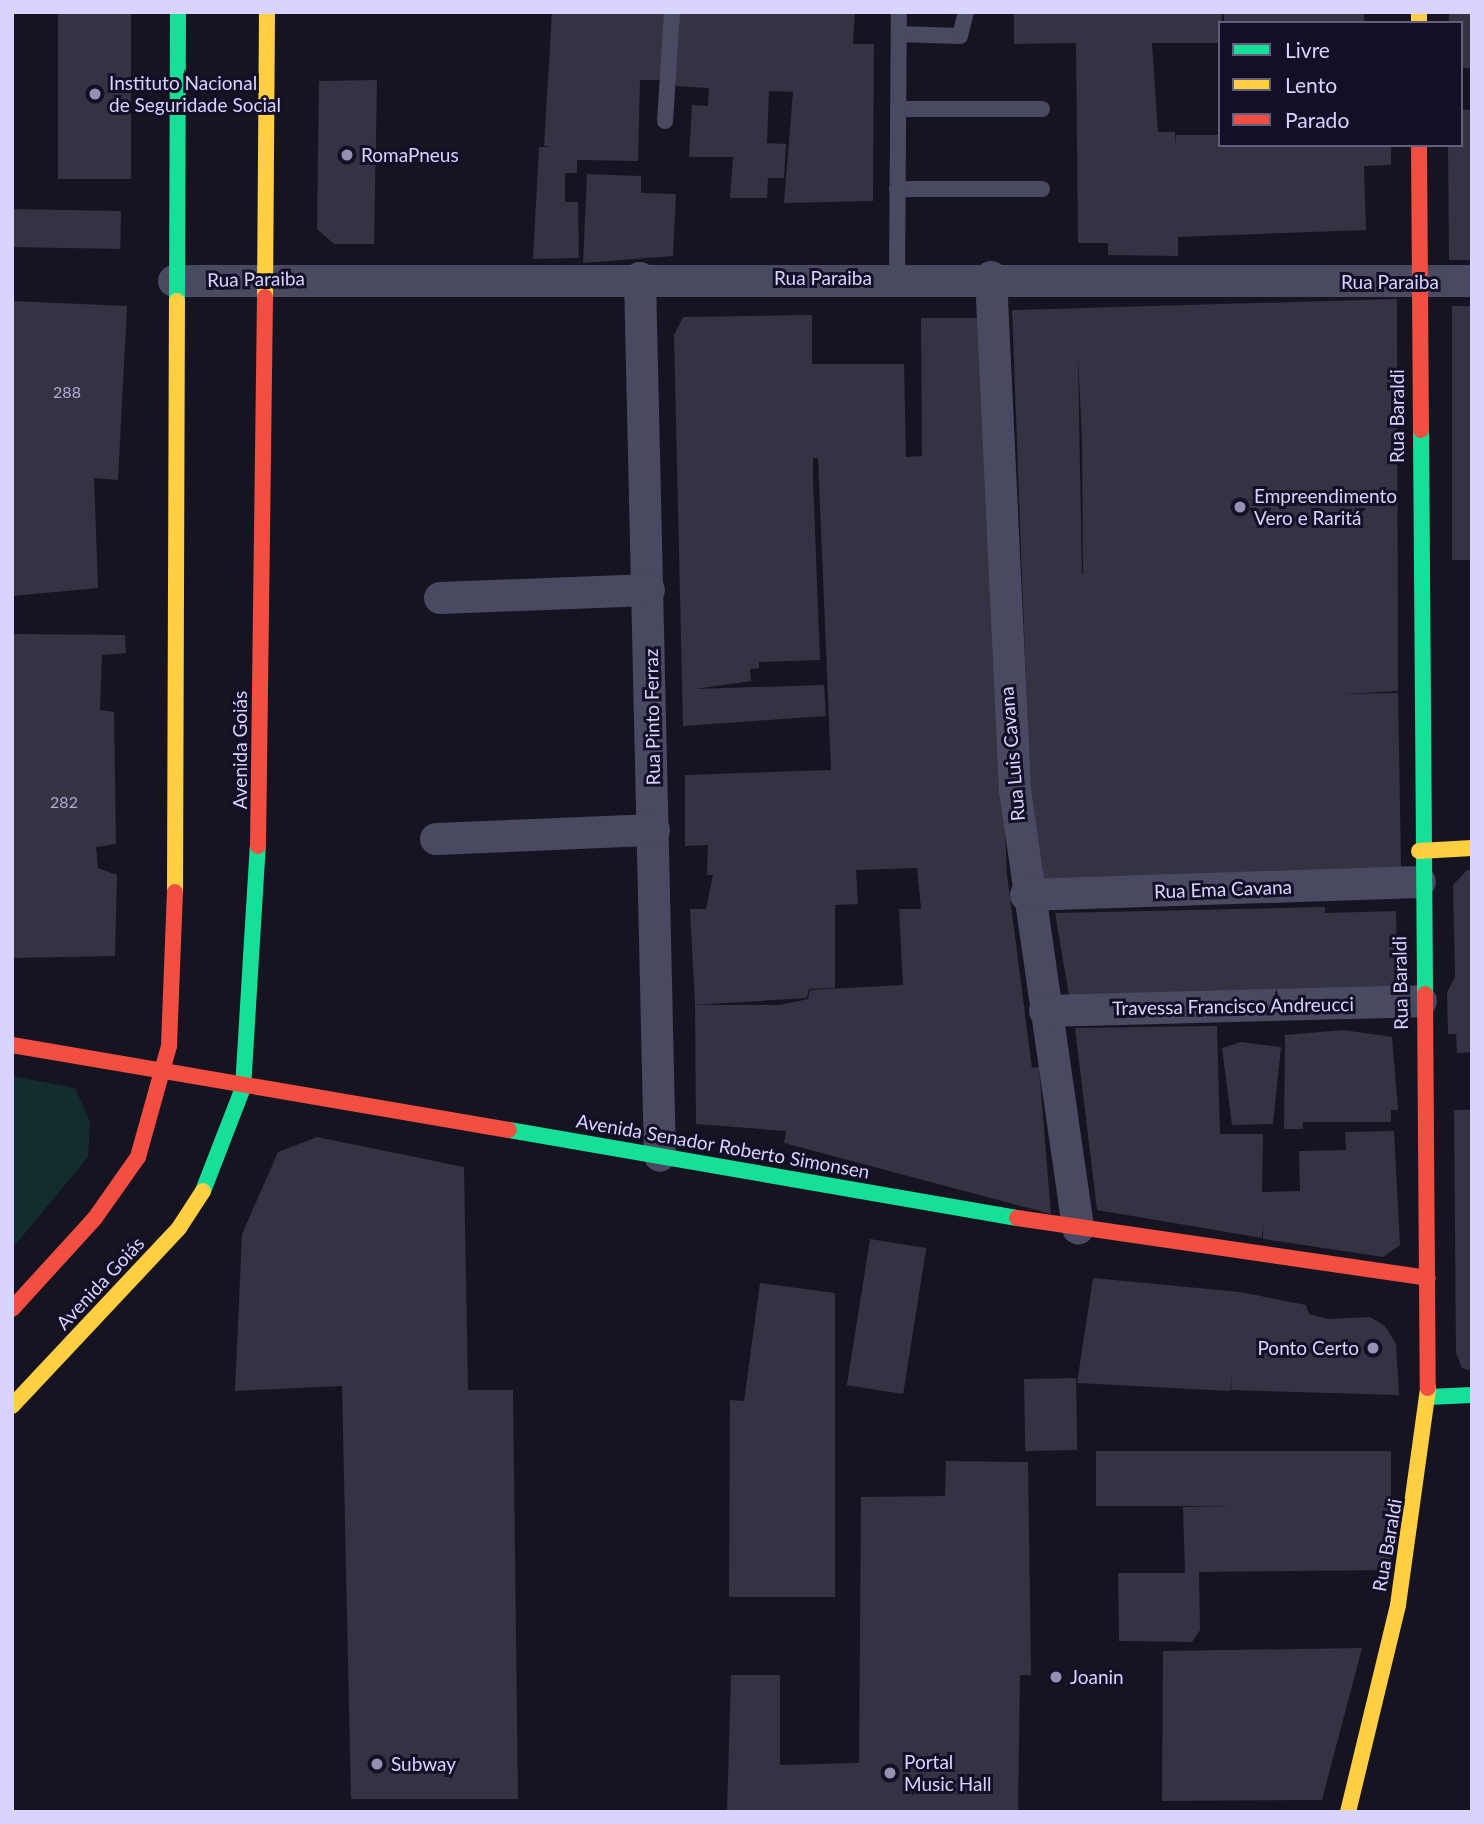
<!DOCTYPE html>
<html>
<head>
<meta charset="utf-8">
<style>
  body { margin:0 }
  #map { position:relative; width:1484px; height:1824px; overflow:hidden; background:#161421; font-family:Lato,sans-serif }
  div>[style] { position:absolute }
  .green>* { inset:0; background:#132c2d }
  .building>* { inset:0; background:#343243; transform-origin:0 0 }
  .lane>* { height:16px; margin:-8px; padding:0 8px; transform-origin:8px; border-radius:8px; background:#4a4962 }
  .street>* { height:32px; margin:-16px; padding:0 16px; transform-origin:16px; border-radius:16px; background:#4a4962 }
  .fast>* { height:16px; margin:-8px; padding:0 8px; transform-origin:8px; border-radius:8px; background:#16e098 }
  .slow>* { height:16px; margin:-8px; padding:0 8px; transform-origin:8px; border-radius:8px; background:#ffcf43 }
  .jam>* { height:16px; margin:-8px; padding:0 8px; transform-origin:8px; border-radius:8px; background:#f24e42 }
  .dots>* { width:19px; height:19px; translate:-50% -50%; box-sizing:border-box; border:4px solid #130f26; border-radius:50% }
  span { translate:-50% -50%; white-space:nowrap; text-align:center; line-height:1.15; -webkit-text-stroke:6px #130f26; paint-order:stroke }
  .number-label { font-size:16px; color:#b0acd0 }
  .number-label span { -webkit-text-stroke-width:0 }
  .poi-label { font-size:19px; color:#d9d4ff }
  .left { translate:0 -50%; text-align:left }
  .right { translate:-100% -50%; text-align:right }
  .street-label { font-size:19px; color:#d9d4ff }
  .frame { position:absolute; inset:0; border:14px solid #d9d4ff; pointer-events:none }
  .legend { position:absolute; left:1218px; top:21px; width:245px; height:126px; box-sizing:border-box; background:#130f26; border:2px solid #625e7d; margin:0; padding:9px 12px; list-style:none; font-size:21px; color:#d9d4ff }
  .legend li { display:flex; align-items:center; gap:14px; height:35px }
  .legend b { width:35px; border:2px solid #625e7d }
</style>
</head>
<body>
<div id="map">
  <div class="green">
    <i style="clip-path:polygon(12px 1076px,75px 1088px,90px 1122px,88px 1157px,12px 1249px)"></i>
  </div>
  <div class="building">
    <i style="left:58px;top:12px;width:73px;height:167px"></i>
    <i style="clip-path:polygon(552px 12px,666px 12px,662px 80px,640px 80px,638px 161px,577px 160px,577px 173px,565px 173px,565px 202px,578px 202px,579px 258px,533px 259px,539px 147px,552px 147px,544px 146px)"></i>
    <i style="clip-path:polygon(679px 12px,855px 12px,853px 44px,874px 44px,873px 201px,784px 203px,793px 92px,769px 91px,767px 143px,786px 144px,784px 178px,768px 178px,767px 198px,730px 198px,733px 157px,689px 157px,692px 105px,708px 106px,709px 88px,674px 86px)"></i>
    <i style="clip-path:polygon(1014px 12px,1222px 12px,1220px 43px,1152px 43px,1158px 132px,1175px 132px,1176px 146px,1176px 135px,1220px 135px,1220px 145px,1391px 145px,1391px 165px,1364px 166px,1366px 230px,1178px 237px,1178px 256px,1108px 255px,1108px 243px,1078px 243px,1076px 43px,1014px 44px)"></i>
    <i style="left:1224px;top:12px;width:140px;height:11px"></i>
    <i style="clip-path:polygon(1449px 12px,1472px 12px,1472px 68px,1461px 68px,1461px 23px,1449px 23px)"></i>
    <i style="clip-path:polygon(377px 80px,374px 244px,334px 244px,317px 229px,319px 81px)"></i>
    <i style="clip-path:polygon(1461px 110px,1472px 110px,1472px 260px,1449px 260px,1448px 145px,1461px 145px)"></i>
    <i style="clip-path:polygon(587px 174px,641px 176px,641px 193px,676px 194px,673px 256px,583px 263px)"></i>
    <i style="left:12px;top:209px;width:109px;height:38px;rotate:1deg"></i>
    <i style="clip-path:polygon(evenodd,1397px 299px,1398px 691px,1027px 711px,1012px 310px,1397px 299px,1078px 356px,1082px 440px,1083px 574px,1082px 574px,1078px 356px)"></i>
    <i style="clip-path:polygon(12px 301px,127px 306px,118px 480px,94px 478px,98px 588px,12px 596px)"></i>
    <i style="left:1452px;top:306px;width:20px;height:254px"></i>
    <i style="clip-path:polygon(812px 315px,812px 364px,904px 364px,906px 457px,922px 456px,921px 318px,983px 318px,1007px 874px,1032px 1068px,1039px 1067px,1051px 1214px,784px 1143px,786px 1131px,696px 1124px,695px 1005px,780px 1005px,808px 999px,810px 990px,903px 985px,899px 909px,921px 909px,917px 868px,856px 870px,858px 904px,835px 905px,835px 988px,809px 989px,807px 998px,695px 1005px,690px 909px,706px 909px,713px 875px,707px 875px,708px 845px,685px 846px,685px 775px,831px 770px,818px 458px,813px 458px,813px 479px,820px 660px,759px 662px,759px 668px,750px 669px,751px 681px,695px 689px,824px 685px,826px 716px,683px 726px,674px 335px,683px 317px)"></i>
    <i style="clip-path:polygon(12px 634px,125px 635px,126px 653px,102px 655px,100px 710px,114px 712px,116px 844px,96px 847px,98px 868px,117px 875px,115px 956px,12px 958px)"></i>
    <i style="left:1398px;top:693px;width:183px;height:371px;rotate:89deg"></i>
    <i style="clip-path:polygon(1467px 870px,1472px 870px,1472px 1052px,1457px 1053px,1456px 1034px,1448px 1034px,1447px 992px,1455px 977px,1453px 885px)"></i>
    <i style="clip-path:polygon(1325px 907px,1325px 913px,1396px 911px,1398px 1000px,1071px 1007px,1055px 913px)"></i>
    <i style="clip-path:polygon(1217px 1026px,1220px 1134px,1263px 1134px,1262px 1192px,1300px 1191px,1299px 1151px,1346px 1150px,1345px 1132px,1394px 1131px,1400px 1245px,1383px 1257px,1263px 1239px,1263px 1223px,1262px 1238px,1097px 1210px,1075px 1028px)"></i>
    <i style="clip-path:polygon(1343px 1030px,1392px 1037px,1398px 1110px,1391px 1110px,1391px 1122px,1303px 1122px,1303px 1129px,1284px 1129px,1285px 1035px)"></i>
    <i style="clip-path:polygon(1241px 1042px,1281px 1047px,1273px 1124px,1232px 1125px,1222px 1048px)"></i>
    <i style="clip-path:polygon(1454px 1110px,1472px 1110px,1472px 1371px,1462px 1368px,1456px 1353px)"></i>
    <i style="clip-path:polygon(317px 1137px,464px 1167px,468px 1390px,513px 1390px,518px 1799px,351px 1799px,342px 1386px,235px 1391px,242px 1234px,278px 1152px)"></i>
    <i style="left:870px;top:1239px;width:57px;height:148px;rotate:9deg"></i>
    <i style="clip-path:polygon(1093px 1278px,1240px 1292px,1306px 1305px,1309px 1314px,1328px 1319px,1370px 1317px,1385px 1326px,1396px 1344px,1399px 1395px,1231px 1390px,1232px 1375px,1230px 1391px,1077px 1383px)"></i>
    <i style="clip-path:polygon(760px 1283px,835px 1293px,835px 1597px,729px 1597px,730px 1400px,744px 1401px)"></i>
    <i style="left:1076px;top:1378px;width:72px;height:52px;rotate:89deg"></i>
    <i style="left:1096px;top:1451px;width:295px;height:55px"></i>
    <i style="clip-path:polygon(946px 1461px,1028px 1462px,1031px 1675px,1020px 1675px,1018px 1812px,727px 1812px,731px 1675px,780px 1675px,780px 1765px,859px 1763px,861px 1497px,945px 1496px)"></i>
    <i style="clip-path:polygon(1389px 1503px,1391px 1570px,1199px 1572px,1200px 1630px,1192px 1642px,1119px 1641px,1118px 1573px,1185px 1573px,1183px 1507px)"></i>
    <i style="clip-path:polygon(1362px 1648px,1322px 1800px,1162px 1801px,1163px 1651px)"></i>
  </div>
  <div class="lane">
    <i style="left:899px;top:34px;width:61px;rotate:1.9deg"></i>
    <i style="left:960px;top:36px;width:25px;rotate:-76deg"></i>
    <i style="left:898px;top:109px;width:144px"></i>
    <i style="left:665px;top:121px;width:109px;rotate:-86.3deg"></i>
    <i style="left:897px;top:189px;width:145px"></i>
    <i style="left:897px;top:277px;width:265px;rotate:-89.6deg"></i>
  </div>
  <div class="street">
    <i style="left:991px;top:277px;width:514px;rotate:87.32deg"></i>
    <i style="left:1015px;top:790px;width:443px;rotate:81.8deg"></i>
    <i style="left:640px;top:278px;width:878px;rotate:88.7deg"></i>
    <i style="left:174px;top:281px;width:1298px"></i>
    <i style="left:440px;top:598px;width:209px;rotate:-2.2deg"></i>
    <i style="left:436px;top:839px;width:218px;rotate:-2.4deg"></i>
    <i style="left:1026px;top:895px;width:394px;rotate:-1.9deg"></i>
    <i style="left:1045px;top:1011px;width:376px;rotate:-1.5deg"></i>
  </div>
  <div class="fast">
    <i style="left:177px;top:301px;width:289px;rotate:-89.8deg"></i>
    <i style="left:1421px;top:430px;width:564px;rotate:89.59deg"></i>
    <i style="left:509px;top:1130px;width:516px;rotate:9.83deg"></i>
    <i style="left:203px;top:1191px;width:110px;rotate:-68.8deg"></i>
    <i style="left:243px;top:1088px;width:242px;rotate:-86.5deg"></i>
    <i style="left:1428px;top:1397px;width:44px;rotate:-2.6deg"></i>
  </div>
  <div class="slow">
    <i style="left:1419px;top:12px;width:11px;rotate:90deg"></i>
    <i style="left:265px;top:297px;width:285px;rotate:-89.6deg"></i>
    <i style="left:1419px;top:851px;width:53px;rotate:-3.2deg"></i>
    <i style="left:175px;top:892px;width:591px;rotate:-89.81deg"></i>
    <i style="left:12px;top:1406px;width:244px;rotate:-46.8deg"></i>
    <i style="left:179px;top:1228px;width:44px;rotate:-57deg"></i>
    <i style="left:1348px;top:1812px;width:213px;rotate:-76.4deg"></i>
    <i style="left:1398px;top:1605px;width:219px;rotate:-82.1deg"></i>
  </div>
  <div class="jam">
    <i style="left:1419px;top:145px;width:285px;rotate:89.6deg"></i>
    <i style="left:258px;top:846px;width:549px;rotate:-89.27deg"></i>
    <i style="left:1425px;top:994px;width:394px;rotate:89.6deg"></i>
    <i style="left:12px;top:1045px;width:504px;rotate:9.71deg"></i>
    <i style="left:1017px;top:1218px;width:415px;rotate:8.3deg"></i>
    <i style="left:12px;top:1309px;width:123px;rotate:-47.6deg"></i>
    <i style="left:95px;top:1218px;width:75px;rotate:-54.8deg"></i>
    <i style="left:138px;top:1157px;width:115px;rotate:-74.4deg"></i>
    <i style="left:169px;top:1046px;width:154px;rotate:-87.8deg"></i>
  </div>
  <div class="dots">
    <i style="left:95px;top:94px;background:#9591b1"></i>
    <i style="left:347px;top:155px;background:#9591b1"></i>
    <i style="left:1240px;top:507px;background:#9591b1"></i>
    <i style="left:1373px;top:1348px;background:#9591b1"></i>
    <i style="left:1056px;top:1677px;background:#9591b1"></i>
    <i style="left:377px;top:1764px;background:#9591b1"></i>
    <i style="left:890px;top:1773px;background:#9591b1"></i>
  </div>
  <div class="number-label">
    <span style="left:67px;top:392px">288</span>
    <span style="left:64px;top:802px">282</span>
  </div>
  <div class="poi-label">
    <span class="left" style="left:109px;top:94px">Instituto Nacional<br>de Seguridade Social</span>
    <span class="left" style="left:361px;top:155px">RomaPneus</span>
    <span class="left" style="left:1254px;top:507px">Empreendimento<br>Vero e Raritá</span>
    <span class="right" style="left:1359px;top:1348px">Ponto Certo</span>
    <span class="left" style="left:1070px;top:1677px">Joanin</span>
    <span class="left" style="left:904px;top:1773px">Portal<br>Music Hall</span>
    <span class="left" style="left:391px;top:1764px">Subway</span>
  </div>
  <div class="street-label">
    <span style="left:823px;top:278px">Rua Paraiba</span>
    <span style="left:256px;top:279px;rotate:-1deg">Rua Paraiba</span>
    <span style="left:1390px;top:282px">Rua Paraiba</span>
    <span style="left:1397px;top:416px;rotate:-90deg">Rua Baraldi</span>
    <span style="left:652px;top:717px;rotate:-91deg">Rua Pinto Ferraz</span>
    <span style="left:240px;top:750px;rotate:-90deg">Avenida Goiás</span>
    <span style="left:1012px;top:754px;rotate:-95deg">Rua Luis Cavana</span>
    <span style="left:1223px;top:889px;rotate:-2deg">Rua Ema Cavana</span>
    <span style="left:1400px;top:983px;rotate:-91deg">Rua Baraldi</span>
    <span style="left:1233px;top:1006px;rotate:-1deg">Travessa Francisco Andreucci</span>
    <span style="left:723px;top:1146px;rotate:10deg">Avenida Senador Roberto Simonsen</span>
    <span style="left:100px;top:1283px;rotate:-47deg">Avenida Goiás</span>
    <span style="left:1387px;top:1545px;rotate:-80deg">Rua Baraldi</span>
  </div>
  <div class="frame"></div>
  <ul class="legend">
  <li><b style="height:9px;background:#16e098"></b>Livre</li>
  <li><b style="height:9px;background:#ffcf43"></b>Lento</li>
  <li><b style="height:9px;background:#f24e42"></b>Parado</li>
  </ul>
</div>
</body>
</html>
